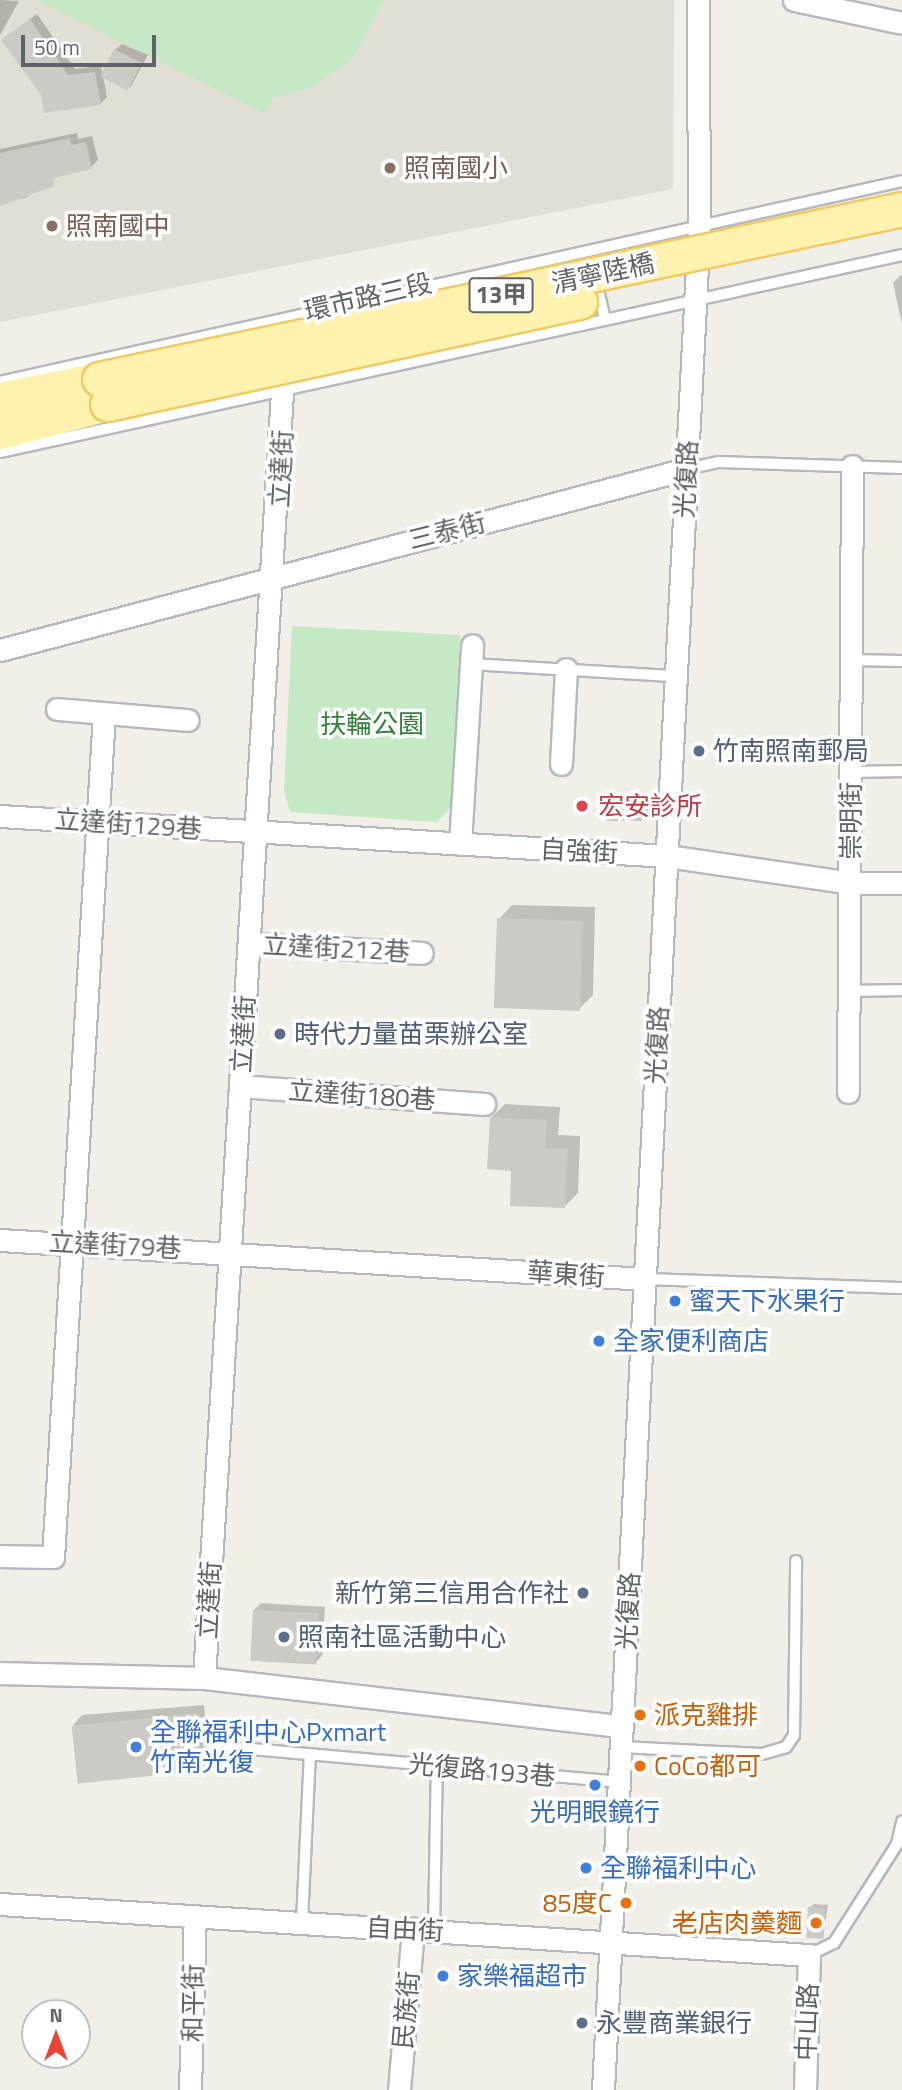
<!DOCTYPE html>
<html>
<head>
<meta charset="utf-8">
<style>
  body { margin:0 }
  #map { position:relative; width:902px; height:2090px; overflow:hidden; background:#f1efe8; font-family:"Titillium Web","Noto Sans TC",sans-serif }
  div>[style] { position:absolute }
  .education>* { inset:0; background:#e1ded6 }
  .green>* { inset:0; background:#c5e8c5 }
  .shadow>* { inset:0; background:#0003 }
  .building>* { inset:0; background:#cccac5; transform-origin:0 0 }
  .roads { filter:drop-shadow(2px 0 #b5b8bc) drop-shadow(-2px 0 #b5b8bc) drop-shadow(0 2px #b5b8bc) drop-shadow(0 -2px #b5b8bc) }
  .lane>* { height:10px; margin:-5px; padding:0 5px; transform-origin:5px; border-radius:5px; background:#fff }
  .street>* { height:21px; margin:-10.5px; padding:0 10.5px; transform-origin:10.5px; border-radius:10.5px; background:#fff }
  .primary>* { height:33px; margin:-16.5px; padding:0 16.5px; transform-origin:16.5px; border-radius:16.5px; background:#fff2af }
  .bridges { filter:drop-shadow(2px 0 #f2c960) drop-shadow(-2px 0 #f2c960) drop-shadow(0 2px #f2c960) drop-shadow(0 -2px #f2c960) }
  .primary-bridge>* { height:33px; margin:-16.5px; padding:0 16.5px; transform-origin:16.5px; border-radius:16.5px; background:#fff2af }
  .dots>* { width:19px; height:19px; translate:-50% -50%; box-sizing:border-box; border:4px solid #fff; border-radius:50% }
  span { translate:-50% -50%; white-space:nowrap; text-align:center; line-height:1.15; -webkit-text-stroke:7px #fff; paint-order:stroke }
  .shield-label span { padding:2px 5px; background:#fff; border:2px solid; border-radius:5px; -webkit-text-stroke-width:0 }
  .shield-label { font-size:24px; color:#5f6368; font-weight:700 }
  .education-label { font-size:26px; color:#785e54 }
  .left { translate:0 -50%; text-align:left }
  .street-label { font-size:26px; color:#5f6368 }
  .park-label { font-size:26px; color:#348238 }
  .service-label { font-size:26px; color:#4e5e75 }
  .right { translate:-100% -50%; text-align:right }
  .health-label { font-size:26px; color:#be3a42 }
  .shop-label { font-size:26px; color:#366cbe }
  .food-label { font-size:26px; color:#c56008 }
  .north { position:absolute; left:21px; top:1999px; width:70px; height:70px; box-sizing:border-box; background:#fff; border:2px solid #bfc1c3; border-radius:50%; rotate:0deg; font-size:19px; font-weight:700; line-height:28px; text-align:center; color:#5f6368 }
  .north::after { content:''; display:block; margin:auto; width:24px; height:32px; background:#ea4335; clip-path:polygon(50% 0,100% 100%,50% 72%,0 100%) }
  .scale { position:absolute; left:21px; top:35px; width:135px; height:32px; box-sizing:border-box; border:4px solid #5f6368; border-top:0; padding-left:9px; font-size:21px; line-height:24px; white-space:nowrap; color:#5f6368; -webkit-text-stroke:5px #fff; paint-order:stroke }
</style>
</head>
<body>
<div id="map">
  <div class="education">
    <i style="clip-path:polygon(0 0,674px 0,673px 189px,0 322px)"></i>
  </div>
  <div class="green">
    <i style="clip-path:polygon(36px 0,384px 0,352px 60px,307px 89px,272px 98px,266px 114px)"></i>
    <i style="clip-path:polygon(292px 626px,460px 635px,452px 807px,437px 822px,290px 812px,284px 791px)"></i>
  </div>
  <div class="shadow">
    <i style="clip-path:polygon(0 0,19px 1px,0 35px)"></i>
    <i style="clip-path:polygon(37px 14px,75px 69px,101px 66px,107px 97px,100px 104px,42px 94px,10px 34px)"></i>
    <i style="clip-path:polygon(122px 44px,148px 55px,130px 88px,115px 50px)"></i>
    <i style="clip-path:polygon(77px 133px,78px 139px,92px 136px,98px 160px,91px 167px,60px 175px,25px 198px,0 201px,0 149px)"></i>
    <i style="clip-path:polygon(902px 274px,902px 324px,893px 283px)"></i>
    <i style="clip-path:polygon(616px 796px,650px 797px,651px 810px,642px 820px,607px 805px)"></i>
    <i style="clip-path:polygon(512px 905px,595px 907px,593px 995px,579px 1009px,499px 919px)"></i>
    <i style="clip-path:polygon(505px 1104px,560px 1107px,558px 1135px,580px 1136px,578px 1193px,564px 1207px,513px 1169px,491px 1118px)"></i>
    <i style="clip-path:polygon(261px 1603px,325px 1607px,322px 1656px,315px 1663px,254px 1610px)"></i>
    <i style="clip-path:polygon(204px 1705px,209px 1760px,200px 1769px,73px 1725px,82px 1715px)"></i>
    <i style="clip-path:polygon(814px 1904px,828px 1905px,823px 1937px,809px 1908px)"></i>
  </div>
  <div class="building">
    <i style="clip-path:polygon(30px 19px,68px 75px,95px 72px,101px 105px,44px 113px,41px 95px,1px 40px)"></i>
    <i style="left:114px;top:49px;width:31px;height:31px;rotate:27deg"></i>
    <i style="clip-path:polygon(70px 138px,71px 145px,86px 142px,92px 169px,54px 178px,54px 186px,0 206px,0 153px)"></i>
    <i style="left:605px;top:805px;width:36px;height:16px"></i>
    <i style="left:497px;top:918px;width:86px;height:90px;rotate:2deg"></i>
    <i style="clip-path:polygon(490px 1117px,547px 1120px,545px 1149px,568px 1149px,565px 1208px,510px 1206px,511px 1171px,487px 1169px)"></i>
    <i style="left:253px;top:1610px;width:66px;height:51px;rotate:3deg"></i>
    <i style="left:195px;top:1713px;width:58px;height:124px;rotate:84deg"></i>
    <i style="left:808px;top:1907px;width:17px;height:31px;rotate:3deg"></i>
  </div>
  <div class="roads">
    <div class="lane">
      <i style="left:595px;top:278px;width:42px;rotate:76.3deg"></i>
      <i style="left:0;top:382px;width:924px;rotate:-12.56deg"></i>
      <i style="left:0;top:452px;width:923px;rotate:-12.32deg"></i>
      <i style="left:686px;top:469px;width:34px;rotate:-12deg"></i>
      <i style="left:719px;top:462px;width:183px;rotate:1.9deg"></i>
      <i style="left:851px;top:660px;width:51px;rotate:1.1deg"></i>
      <i style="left:471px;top:664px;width:205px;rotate:3.4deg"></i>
      <i style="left:851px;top:772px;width:51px;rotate:-1.1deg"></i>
      <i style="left:851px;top:991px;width:51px;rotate:-1.1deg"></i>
      <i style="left:645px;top:1279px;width:257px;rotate:2deg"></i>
      <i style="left:218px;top:1746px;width:404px;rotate:5.1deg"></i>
      <i style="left:622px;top:1747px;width:140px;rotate:2.9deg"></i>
      <i style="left:762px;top:1754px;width:25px;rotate:-16deg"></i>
      <i style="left:786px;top:1747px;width:14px;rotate:-56deg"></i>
      <i style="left:794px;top:1735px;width:174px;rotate:-89.3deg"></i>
      <i style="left:302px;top:1922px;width:168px;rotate:-87.3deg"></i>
      <i style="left:434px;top:1930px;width:165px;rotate:-89deg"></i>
      <i style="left:809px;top:1955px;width:28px;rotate:-26deg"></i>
      <i style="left:834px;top:1943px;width:117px;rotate:-57.5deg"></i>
      <i style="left:897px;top:1844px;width:23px;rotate:-77deg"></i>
    </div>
    <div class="street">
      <i style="left:794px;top:0;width:110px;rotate:12deg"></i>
      <i style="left:0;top:650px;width:709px;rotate:-14.78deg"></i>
      <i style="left:57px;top:709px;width:131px;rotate:4.8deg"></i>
      <i style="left:561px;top:764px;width:95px;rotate:-87deg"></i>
      <i style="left:0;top:816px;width:668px;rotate:3.43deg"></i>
      <i style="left:667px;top:856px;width:186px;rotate:8.3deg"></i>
      <i style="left:851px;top:883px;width:51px"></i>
      <i style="left:460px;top:844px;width:199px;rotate:-86.5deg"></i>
      <i style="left:249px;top:943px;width:173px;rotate:3.3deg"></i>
      <i style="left:240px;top:1086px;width:245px;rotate:4.2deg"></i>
      <i style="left:848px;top:1092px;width:626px;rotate:-89.63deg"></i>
      <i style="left:0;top:1240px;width:646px;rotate:3.46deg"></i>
      <i style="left:0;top:1556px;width:53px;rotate:1.1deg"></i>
      <i style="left:53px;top:1557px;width:845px;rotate:-86.54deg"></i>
      <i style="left:0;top:1673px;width:204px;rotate:1.4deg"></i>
      <i style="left:204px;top:1678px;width:421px;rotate:6.6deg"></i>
      <i style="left:204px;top:1678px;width:1289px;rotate:-86.53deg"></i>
      <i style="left:0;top:1904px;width:811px;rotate:3.61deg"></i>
      <i style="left:809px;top:1955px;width:135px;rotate:91.7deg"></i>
      <i style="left:190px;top:2090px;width:174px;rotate:-88.4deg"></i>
      <i style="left:399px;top:2090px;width:162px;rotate:-85deg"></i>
      <i style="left:603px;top:2090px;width:1868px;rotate:-87.05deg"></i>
      <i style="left:699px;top:224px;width:224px;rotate:-90.3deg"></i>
    </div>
    <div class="primary">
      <i style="left:0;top:399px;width:101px;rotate:-11.4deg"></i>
      <i style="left:0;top:432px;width:111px;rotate:-14.7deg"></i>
    </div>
  </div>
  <div class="bridges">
    <div class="primary-bridge">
      <i style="left:99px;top:379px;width:821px;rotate:-11.95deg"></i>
      <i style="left:107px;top:404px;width:484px;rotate:-12.2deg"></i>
    </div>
  </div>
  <div class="dots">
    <i style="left:390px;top:168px;background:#8d6e63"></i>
    <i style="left:52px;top:226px;background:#8d6e63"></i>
    <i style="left:699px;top:751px;background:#5c6f8a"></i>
    <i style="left:582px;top:806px;background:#e0444e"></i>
    <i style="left:280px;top:1034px;background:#5c6f8a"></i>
    <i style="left:675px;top:1301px;background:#3f7fe0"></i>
    <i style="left:599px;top:1341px;background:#3f7fe0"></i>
    <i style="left:583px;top:1593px;background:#5c6f8a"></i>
    <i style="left:284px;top:1637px;background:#5c6f8a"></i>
    <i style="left:640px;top:1715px;background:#e8710a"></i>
    <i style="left:136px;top:1747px;background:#3f7fe0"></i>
    <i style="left:640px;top:1766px;background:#e8710a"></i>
    <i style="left:595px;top:1785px;background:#3f7fe0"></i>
    <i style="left:586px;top:1868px;background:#3f7fe0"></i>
    <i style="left:626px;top:1903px;background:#e8710a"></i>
    <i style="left:816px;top:1923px;background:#e8710a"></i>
    <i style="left:443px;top:1976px;background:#3f7fe0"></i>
    <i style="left:582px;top:2023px;background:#5c6f8a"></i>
  </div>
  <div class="shield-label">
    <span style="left:501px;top:295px">13甲</span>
  </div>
  <div class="education-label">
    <span class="left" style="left:404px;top:168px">照南國小</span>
    <span class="left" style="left:66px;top:226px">照南國中</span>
  </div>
  <div class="street-label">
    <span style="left:603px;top:273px;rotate:-12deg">清寧陸橋</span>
    <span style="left:368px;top:297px;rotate:-13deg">環市路三段</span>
    <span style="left:281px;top:469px;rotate:-87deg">立達街</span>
    <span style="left:686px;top:479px;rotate:-87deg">光復路</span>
    <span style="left:447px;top:531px;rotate:-14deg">三泰街</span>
    <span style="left:851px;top:821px;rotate:-90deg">崇明街</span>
    <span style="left:128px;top:824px;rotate:4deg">立達街129巷</span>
    <span style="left:579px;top:851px;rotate:3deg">自強街</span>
    <span style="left:336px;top:948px;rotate:3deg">立達街212巷</span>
    <span style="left:243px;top:1034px;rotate:-87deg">立達街</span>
    <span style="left:657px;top:1045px;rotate:-87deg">光復路</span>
    <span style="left:362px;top:1095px;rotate:4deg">立達街180巷</span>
    <span style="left:115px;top:1245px;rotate:3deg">立達街79巷</span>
    <span style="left:566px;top:1274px;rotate:4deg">華東街</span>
    <span style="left:209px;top:1600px;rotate:-87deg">立達街</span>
    <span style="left:628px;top:1611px;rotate:-87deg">光復路</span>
    <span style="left:482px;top:1770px;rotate:5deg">光復路193巷</span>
    <span style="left:405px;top:1929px;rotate:3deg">自由街</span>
    <span style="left:193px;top:2003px;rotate:-89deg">和平街</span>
    <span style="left:406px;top:2010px;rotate:-85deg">民族街</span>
    <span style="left:807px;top:2022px;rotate:-88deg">中山路</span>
  </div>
  <div class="park-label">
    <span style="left:372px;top:724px">扶輪公園</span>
  </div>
  <div class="service-label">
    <span class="left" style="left:713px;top:751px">竹南照南郵局</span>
    <span class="left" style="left:294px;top:1034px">時代力量苗栗辦公室</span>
    <span class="right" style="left:569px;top:1593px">新竹第三信用合作社</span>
    <span class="left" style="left:298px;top:1637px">照南社區活動中心</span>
    <span class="left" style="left:596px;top:2023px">永豐商業銀行</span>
  </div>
  <div class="health-label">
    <span class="left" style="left:598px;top:806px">宏安診所</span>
  </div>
  <div class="shop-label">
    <span class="left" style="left:689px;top:1301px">蜜天下水果行</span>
    <span class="left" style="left:613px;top:1341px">全家便利商店</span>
    <span class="left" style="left:150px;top:1747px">全聯福利中心Pxmart<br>竹南光復</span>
    <span style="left:595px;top:1812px">光明眼鏡行</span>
    <span class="left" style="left:600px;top:1868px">全聯福利中心</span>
    <span class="left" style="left:457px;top:1976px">家樂福超市</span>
  </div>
  <div class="food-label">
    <span class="left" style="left:654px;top:1715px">派克雞排</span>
    <span class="left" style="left:654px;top:1766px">CoCo都可</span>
    <span class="right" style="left:612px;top:1903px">85度C</span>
    <span class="right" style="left:802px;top:1923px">老店肉羮麵</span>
  </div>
  <div class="north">N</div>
  <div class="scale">50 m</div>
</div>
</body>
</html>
